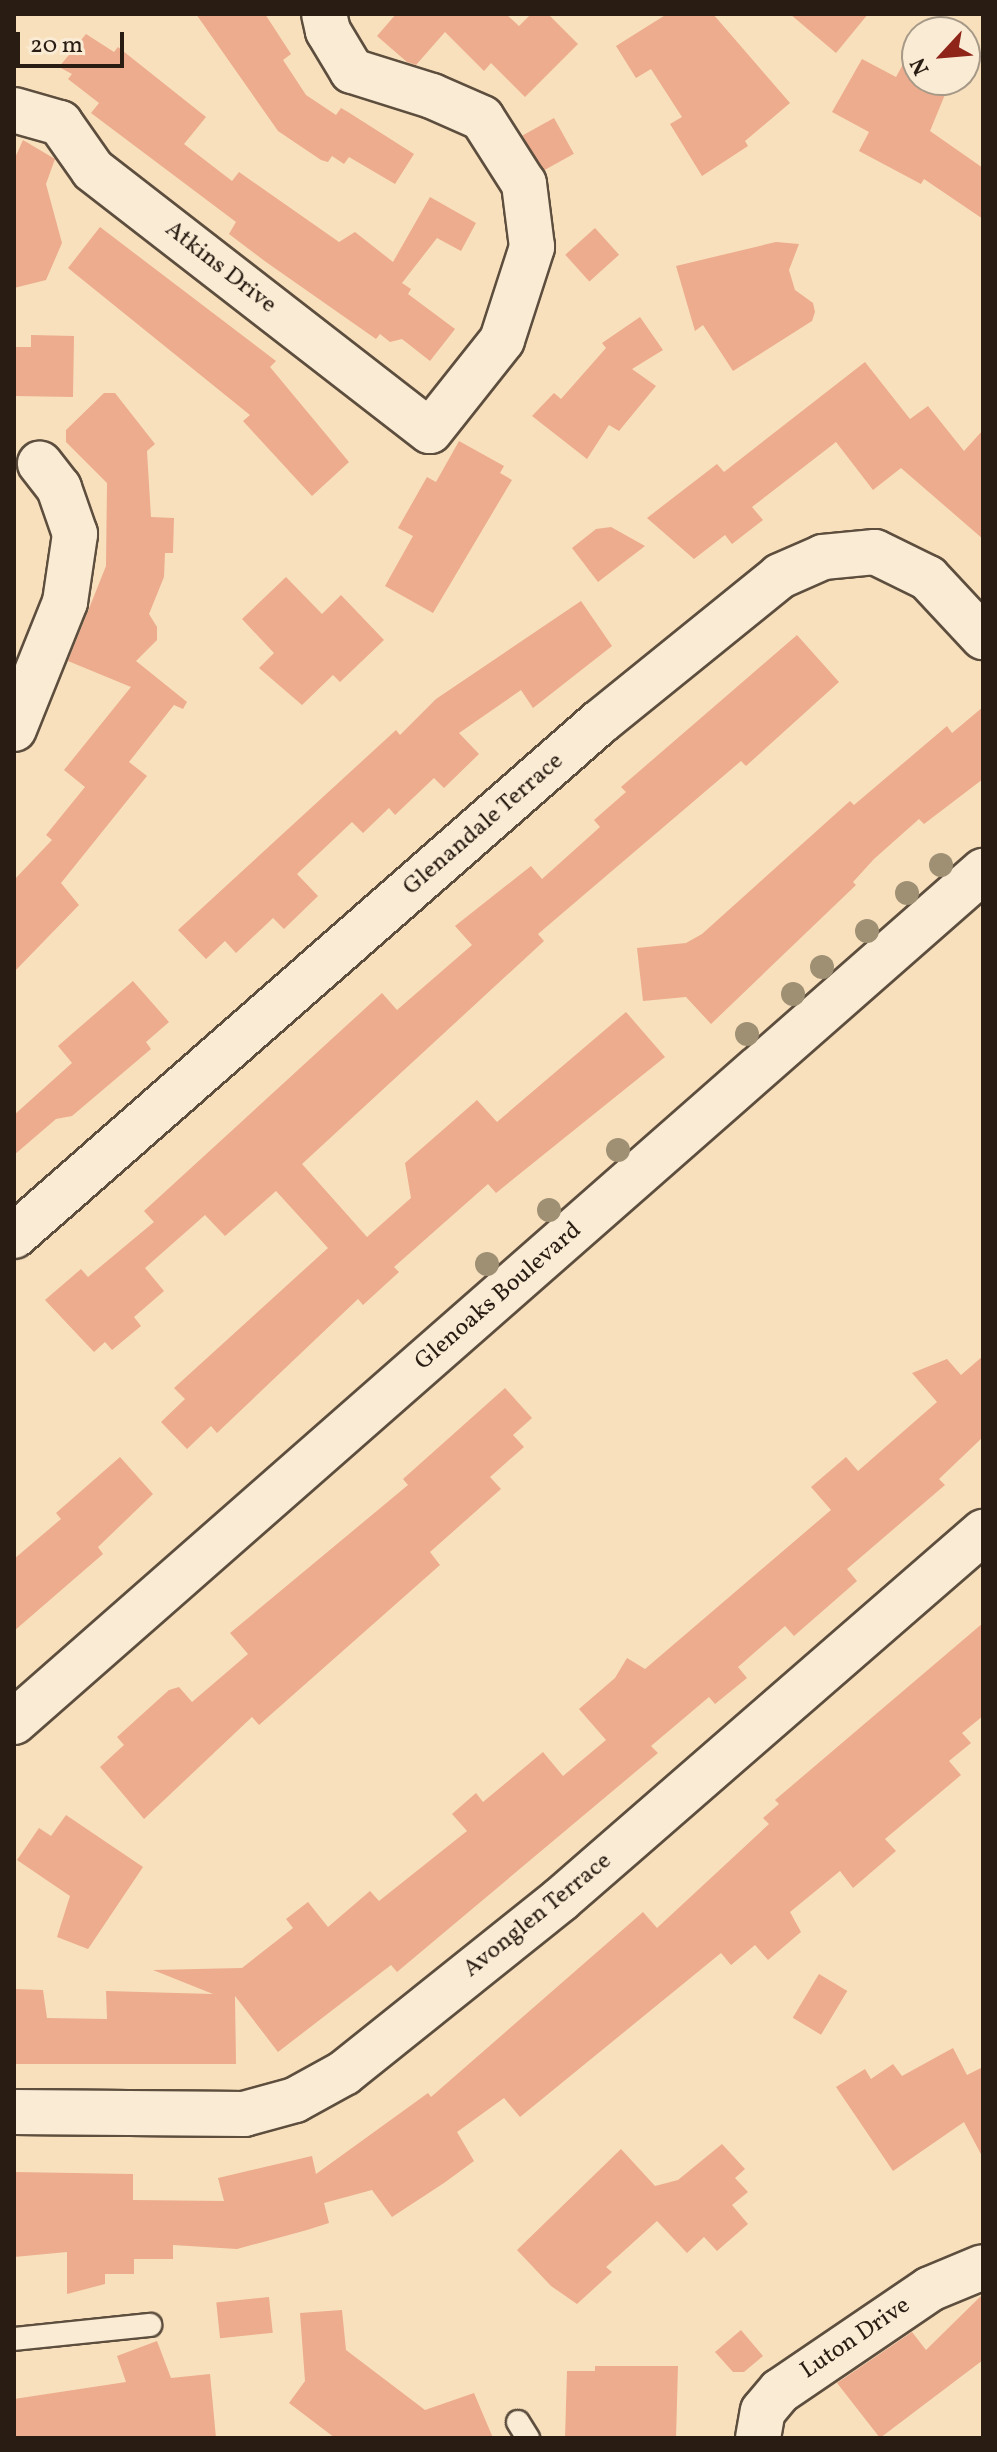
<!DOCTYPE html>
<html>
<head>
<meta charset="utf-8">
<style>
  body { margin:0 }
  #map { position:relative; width:997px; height:2452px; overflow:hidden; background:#f8e0bd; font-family:Vollkorn,serif }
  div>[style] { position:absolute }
  .building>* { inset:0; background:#ecac8d; transform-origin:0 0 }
  .roads { filter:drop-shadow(2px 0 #5d4e3e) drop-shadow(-2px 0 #5d4e3e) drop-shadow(0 2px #5d4e3e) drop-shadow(0 -2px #5d4e3e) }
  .lane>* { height:22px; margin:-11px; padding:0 11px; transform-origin:11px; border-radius:11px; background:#faebd4 }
  .street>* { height:44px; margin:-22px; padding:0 22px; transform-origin:22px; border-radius:22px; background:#faebd4 }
  .secondary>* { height:44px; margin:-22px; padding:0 22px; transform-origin:22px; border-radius:22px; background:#faebd4 }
  .trees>* { width:24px; height:24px; margin:-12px; border-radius:50%; background:#9f9074 }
  span { translate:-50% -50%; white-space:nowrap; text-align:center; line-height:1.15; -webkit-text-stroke:8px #faebd4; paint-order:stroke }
  .street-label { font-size:24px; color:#291d13 }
  .frame { position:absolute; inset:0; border:16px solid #291d13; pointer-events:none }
  .north { position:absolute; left:901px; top:16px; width:80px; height:80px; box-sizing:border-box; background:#faebd4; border:2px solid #a69987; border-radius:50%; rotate:244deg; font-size:22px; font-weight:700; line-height:32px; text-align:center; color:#291d13 }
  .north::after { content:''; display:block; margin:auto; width:28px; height:36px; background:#8f2418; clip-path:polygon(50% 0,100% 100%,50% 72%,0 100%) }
  .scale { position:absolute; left:16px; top:32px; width:108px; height:36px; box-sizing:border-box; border:4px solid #291d13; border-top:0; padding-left:10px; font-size:24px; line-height:28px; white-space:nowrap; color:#291d13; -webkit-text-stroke:6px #faebd4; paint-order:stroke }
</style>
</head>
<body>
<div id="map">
  <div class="building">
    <i style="clip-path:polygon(196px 14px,265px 14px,291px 54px,283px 60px,306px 95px,336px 115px,341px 108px,348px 112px,414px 154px,395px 184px,349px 157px,344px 164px,332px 156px,328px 162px,321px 160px,278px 131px)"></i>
    <i style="clip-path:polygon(396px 14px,506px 14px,519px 26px,531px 14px,548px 14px,578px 44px,525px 97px,491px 63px,484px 71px,445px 32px,416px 65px,407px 62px,377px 36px)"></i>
    <i style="clip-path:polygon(667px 14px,713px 14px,790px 103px,745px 141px,748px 146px,702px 176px,670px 124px,682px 117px,651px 69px,636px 78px,616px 46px)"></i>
    <i style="clip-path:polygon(790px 14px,868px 14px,836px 53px)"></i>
    <i style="clip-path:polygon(86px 34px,114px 52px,118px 47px,206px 117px,184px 144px,232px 181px,239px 172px,339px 242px,355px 232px,393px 262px,430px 197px,476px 223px,461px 251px,437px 238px,402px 283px,411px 289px,408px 294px,455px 329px,430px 361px,402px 339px,390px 342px,380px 334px,376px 339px,266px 262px,229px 234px,236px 222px,91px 113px,99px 103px,68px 79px,72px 74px,59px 67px)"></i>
    <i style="clip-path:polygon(917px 39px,917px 80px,951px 80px,930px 131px,983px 168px,983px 219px,924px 179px,921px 184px,859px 151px,869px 132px,832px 112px,862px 59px,896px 77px)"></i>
    <i style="left:554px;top:118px;width:41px;height:36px;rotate:61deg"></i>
    <i style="clip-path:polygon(23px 140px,55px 159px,46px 184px,62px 243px,46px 280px,14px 288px,14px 160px)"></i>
    <i style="clip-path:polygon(100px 227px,276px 361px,270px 367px,349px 462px,312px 496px,243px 421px,250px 415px,68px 268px)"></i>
    <i style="left:595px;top:228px;width:36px;height:40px;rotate:48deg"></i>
    <i style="clip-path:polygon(776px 242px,799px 244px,789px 270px,795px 290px,813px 303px,815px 312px,812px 321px,733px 371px,703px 325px,695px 331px,676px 266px)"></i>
    <i style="clip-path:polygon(640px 317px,663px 350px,632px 369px,656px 386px,619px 431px,609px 425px,587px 459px,532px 416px,554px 393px,561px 399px,606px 348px,602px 343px)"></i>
    <i style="clip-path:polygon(31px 335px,74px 336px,73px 397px,14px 396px,14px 347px,31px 347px)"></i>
    <i style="clip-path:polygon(865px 362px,910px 419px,928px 406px,964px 451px,983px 430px,983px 539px,901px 468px,873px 490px,836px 442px,752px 507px,763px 520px,732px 544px,725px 535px,694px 559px,647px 518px,717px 464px,724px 472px)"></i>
    <i style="clip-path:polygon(104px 393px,115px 393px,155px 444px,147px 451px,151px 517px,174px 518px,173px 553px,165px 553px,164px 577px,149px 614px,157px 627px,157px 640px,136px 661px,187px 702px,183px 709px,174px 705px,129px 762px,147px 776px,61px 883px,79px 905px,14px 972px,14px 880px,52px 840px,46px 835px,85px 787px,64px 770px,131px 687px,68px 661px,106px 566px,107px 483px,66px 442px,66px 430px)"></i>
    <i style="clip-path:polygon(459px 441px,504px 466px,500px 473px,512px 480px,433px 613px,385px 586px,413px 536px,398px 528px,427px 477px,436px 482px)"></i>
    <i style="clip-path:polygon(611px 527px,645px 546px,598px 582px,572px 548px,596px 529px)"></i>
    <i style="clip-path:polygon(286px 577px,322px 614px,341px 595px,384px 640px,340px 682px,333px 675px,302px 705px,259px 668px,274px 653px,242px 619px)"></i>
    <i style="clip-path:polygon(581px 601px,612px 646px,533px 708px,521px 690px,459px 733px,479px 754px,444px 788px,434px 778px,395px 815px,389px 808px,363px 833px,352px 822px,297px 874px,318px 896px,284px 929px,273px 918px,236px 953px,225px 941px,206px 959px,178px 930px,396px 730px,400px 735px,436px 699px)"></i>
    <i style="clip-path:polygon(797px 635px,839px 682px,746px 766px,741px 761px,538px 934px,544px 941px,302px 1164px,367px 1237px,411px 1198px,405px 1163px,477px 1100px,497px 1122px,626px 1012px,665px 1057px,496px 1193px,488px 1184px,394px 1267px,399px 1272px,363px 1305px,358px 1299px,217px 1433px,211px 1426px,187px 1449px,161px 1422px,185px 1399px,174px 1388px,328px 1248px,276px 1191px,225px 1236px,205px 1215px,145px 1268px,164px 1291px,134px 1317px,141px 1326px,112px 1350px,105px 1342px,94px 1352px,45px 1300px,81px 1269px,88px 1277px,154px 1222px,144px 1211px,382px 993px,397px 1010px,472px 945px,455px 926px,531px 866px,542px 879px,600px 827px,594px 820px,626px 792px,621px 787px)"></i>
    <i style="clip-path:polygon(983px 707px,983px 779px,924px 824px,919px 819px,874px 859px,853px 882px,856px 885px,711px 1024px,686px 997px,643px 1001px,637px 948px,686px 943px,702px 934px,850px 801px,854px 805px,947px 726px,952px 733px)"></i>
    <i style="clip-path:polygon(133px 981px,169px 1022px,146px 1042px,151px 1049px,72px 1116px,56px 1119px,14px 1155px,14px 1115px,72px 1063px,58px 1046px)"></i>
    <i style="clip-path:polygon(983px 1356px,983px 1437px,939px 1479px,945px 1485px,847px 1569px,857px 1581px,794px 1636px,785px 1626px,738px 1667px,747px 1678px,715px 1704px,709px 1697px,651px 1746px,658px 1753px,397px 1972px,391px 1965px,278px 2052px,235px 1996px,236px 2064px,14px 2064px,14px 1989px,43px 1990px,47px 2018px,107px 2019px,106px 1991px,213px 1994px,153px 1970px,242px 1968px,293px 1928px,286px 1919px,308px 1902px,328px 1927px,370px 1891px,379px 1901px,467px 1831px,452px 1814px,476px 1793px,483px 1802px,543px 1752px,563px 1776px,606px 1740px,579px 1709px,615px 1678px,627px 1658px,645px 1669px,831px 1510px,811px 1487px,846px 1457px,858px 1471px,937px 1402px,912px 1373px,947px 1359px,961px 1375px)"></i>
    <i style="clip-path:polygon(505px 1388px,532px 1418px,513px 1435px,524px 1447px,490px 1477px,501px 1489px,430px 1552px,440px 1565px,259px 1725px,252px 1717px,144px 1819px,100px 1767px,124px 1745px,117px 1737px,169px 1690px,179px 1687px,192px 1702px,248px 1654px,230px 1633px,408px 1485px,403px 1479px)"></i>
    <i style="clip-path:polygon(120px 1457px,153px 1494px,98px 1547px,103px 1554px,14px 1631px,14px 1559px,61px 1519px,56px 1513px)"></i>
    <i style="clip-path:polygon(983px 1623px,983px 1716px,962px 1733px,971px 1743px,949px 1761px,961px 1775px,885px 1839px,896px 1851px,853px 1888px,840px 1871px,790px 1912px,801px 1932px,768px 1960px,755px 1945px,731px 1965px,721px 1953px,520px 2117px,504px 2098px,457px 2132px,474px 2161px,444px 2183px,392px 2217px,372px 2190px,324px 2203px,329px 2223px,307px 2230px,237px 2249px,173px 2245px,173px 2259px,134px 2259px,134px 2274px,105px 2274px,105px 2284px,67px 2294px,67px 2252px,14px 2257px,14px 2172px,133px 2174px,133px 2200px,224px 2201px,218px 2178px,312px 2156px,316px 2174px,428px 2093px,431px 2097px,643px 1912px,657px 1928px,769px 1824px,763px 1818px,779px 1804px,775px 1800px)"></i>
    <i style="clip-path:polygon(66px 1815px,143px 1867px,88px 1949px,57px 1937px,70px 1896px,17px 1860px,39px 1828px,51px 1836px)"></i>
    <i style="left:819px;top:1974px;width:33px;height:51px;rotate:31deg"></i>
    <i style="clip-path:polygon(953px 2048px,967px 2075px,983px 2067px,983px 2158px,964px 2122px,893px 2171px,836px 2087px,865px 2069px,871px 2079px,893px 2064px,902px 2076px)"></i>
    <i style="clip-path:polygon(722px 2144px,745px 2169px,735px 2178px,748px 2192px,732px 2205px,748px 2224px,717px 2251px,704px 2237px,687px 2253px,657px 2221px,606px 2267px,612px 2272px,577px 2304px,551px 2286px,517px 2250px,621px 2149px,655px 2186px,678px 2180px)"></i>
    <i style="clip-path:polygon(983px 2294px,983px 2360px,880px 2438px,837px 2383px,912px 2332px,926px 2350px)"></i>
    <i style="left:269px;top:2297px;width:36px;height:53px;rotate:84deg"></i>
    <i style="clip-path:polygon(342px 2310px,346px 2350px,425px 2410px,474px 2393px,493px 2438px,335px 2438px,289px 2403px,305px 2381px,300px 2313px)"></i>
    <i style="clip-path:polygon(741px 2330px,763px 2356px,744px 2372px,733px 2372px,715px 2352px)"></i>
    <i style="clip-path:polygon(157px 2341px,171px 2378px,210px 2374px,216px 2438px,14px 2438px,14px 2399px,126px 2382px,117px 2356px)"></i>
    <i style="clip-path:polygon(595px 2366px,678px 2366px,676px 2438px,565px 2438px,567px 2371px,595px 2371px)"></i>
  </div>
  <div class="roads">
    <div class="lane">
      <i style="left:14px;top:2339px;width:137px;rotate:-5.9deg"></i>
      <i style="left:518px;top:2422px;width:19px;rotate:58deg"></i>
    </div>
    <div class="street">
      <i style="left:14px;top:110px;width:48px;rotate:15.8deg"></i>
      <i style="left:60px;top:123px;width:57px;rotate:54.9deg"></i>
      <i style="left:93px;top:170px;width:426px;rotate:37.8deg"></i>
      <i style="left:430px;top:431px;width:116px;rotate:-51.6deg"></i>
      <i style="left:502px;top:340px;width:98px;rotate:-72.1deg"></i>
      <i style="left:532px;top:247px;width:64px;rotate:-97.2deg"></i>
      <i style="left:524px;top:184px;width:78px;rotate:-122.5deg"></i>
      <i style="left:482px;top:118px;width:55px;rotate:-156.3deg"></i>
      <i style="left:432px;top:96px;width:84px;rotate:-162.6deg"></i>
      <i style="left:352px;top:71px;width:47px;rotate:-121deg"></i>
      <i style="left:328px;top:31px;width:17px;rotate:-103deg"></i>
      <i style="left:14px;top:729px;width:137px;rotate:-68.1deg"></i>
      <i style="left:65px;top:602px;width:69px;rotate:-81.6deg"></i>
      <i style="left:75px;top:534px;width:49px;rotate:-109.2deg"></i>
      <i style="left:59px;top:488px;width:31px;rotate:-128deg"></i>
      <i style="left:14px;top:1236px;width:779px;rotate:-41.26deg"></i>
      <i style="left:600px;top:722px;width:232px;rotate:-39deg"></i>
      <i style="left:780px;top:576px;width:47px;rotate:-23.8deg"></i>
      <i style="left:823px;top:557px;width:52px;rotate:-5.5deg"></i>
      <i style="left:875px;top:552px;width:59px;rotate:26.1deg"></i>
      <i style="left:928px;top:578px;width:81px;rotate:47deg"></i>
      <i style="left:14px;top:2112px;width:230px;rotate:0.5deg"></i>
      <i style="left:244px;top:2114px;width:53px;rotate:-15.4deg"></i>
      <i style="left:295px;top:2100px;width:56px;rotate:-28.9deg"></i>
      <i style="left:344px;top:2073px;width:277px;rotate:-38.7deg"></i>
      <i style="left:560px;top:1900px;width:561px;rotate:-41.02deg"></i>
      <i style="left:758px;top:2438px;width:27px;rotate:-80deg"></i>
      <i style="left:763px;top:2411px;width:26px;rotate:-50deg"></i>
      <i style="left:780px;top:2391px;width:181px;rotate:-34.2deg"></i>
      <i style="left:930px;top:2289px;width:57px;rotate:-22.5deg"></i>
    </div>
    <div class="secondary">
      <i style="left:14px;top:1722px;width:1290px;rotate:-41.29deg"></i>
    </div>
  </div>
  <div class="trees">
    <i style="left:941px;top:865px"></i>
    <i style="left:907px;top:893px"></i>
    <i style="left:867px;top:931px"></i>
    <i style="left:822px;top:967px"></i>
    <i style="left:793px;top:994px"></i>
    <i style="left:747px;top:1034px"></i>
    <i style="left:618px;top:1150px"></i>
    <i style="left:549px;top:1210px"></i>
    <i style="left:487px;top:1264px"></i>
  </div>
  <div class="street-label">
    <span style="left:220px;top:268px;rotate:38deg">Atkins Drive</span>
    <span style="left:484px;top:825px;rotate:-41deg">Glenandale Terrace</span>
    <span style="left:499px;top:1297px;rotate:-41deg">Glenoaks Boulevard</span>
    <span style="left:538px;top:1916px;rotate:-39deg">Avonglen Terrace</span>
    <span style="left:856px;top:2339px;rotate:-34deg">Luton Drive</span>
  </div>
  <div class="frame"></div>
  <div class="north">N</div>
  <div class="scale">20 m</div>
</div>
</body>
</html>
